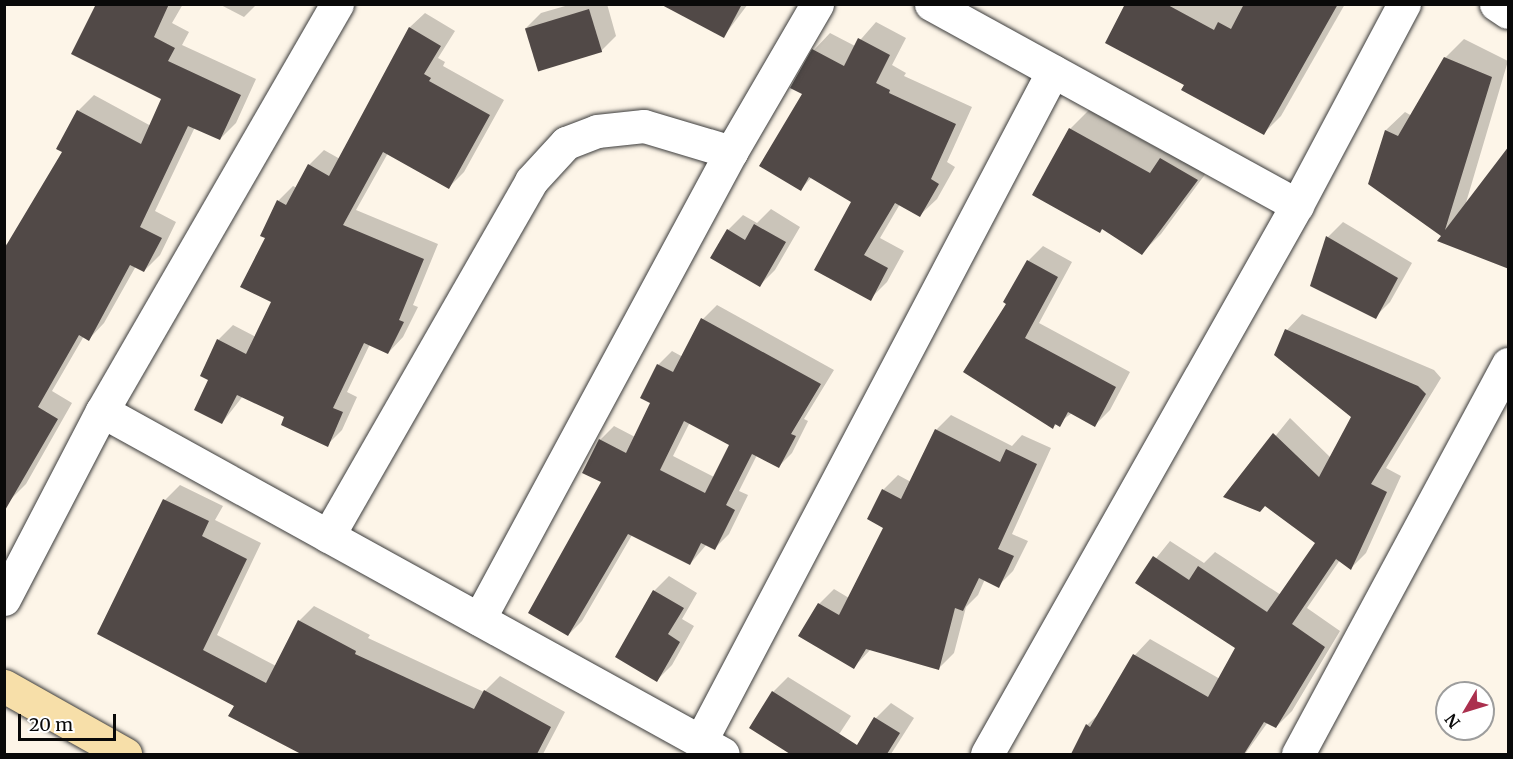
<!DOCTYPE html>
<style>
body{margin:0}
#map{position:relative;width:1513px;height:759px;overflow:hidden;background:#fdf5e8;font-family:Merriweather,serif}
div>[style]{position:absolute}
.shadow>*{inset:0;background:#0003}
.building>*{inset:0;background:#514947;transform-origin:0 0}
.roads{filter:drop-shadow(0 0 2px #3c3c3c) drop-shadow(0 0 2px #3c3c3c)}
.street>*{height:33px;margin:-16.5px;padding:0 16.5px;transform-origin:16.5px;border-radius:16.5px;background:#fff}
.secondary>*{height:33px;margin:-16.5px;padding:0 16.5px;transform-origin:16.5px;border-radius:16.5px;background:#f7dfa9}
span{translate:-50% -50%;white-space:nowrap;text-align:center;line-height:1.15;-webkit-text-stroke:6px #fff;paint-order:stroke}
.frame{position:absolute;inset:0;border:6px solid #090909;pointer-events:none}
.north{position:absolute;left:1435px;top:681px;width:60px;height:60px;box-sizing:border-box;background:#fff;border:2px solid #9d9d9d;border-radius:50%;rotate:232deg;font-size:16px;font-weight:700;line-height:24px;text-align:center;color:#090909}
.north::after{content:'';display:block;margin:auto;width:21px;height:27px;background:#ab304e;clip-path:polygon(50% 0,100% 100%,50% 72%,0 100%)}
.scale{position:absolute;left:18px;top:714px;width:98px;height:27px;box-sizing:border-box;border:3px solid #090909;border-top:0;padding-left:8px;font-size:18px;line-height:21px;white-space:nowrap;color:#090909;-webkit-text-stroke:4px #fff;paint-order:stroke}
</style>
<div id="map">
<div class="shadow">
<div style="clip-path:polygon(97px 4px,183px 4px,172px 23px,189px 32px,182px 45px,256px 79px,236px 123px,220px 139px,195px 127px,155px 211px,176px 222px,160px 255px,144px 271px,136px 266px,104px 323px,89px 339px,84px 336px,52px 391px,72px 403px,26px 484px,10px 500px,4px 496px,4px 243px,8px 245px,64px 152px,78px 111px,94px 95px,151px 126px,163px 98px)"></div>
<div style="clip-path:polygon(219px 4px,257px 4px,244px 17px)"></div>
<div style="clip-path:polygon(572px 4px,607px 4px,616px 36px,601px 51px,526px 28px,541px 13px)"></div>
<div style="clip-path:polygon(674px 4px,748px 4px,724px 36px)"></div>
<div style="clip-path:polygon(1129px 4px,1345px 4px,1281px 116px,1264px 133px,1186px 84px)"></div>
<div style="clip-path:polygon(425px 13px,455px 31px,438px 58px,445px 62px,443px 66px,504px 100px,464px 172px,449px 187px,388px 153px,356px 210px,438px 244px,413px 305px,418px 307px,403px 337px,388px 353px,370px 344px,347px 392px,357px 397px,342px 430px,327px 445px,286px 417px,243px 396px,222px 423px,210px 379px,218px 340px,233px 325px,256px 337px,273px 302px,267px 237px,278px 201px,293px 186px,297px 188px,309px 165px,324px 150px,340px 159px,410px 27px)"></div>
<div style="clip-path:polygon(876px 22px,906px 38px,892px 65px,906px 73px,904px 76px,972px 107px,947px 162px,955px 167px,937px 199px,920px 215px,900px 204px,880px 238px,904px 251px,887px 282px,870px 299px,853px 201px,812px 177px,801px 189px,804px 93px,814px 50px,830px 33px,855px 46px)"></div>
<div style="clip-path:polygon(1464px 39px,1508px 61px,1465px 206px,1443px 236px,1370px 184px,1386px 130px,1405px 112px,1412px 116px,1445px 58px)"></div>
<div style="clip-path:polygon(1089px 110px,1166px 153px,1180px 140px,1215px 161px,1161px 234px,1142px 253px,1070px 129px)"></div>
<div style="clip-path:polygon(771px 209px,800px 227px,775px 270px,760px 285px,728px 230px,743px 215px,757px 223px)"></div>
<div style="clip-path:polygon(1343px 222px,1412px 263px,1390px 302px,1375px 317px,1312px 285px,1328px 237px)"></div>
<div style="clip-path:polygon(1043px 246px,1072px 262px,1039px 323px,1130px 372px,1110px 410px,1095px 425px,1072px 413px,1053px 427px,1005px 302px,1028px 261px)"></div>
<div style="clip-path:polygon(evenodd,717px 305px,834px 370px,804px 419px,808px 421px,792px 453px,778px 467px,757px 455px,739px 491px,748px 495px,729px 534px,715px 548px,707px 544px,690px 564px,632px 535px,582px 621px,568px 635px,603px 482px,600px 440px,614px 426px,635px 437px,652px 402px,658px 365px,672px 351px,683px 357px,703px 319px,717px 305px,690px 422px,731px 444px,714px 477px,673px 456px,690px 422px)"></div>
<div style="clip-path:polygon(1302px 314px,1434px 370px,1441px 378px,1386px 468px,1401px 476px,1366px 553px,1351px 568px,1340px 560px,1307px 608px,1340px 631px,1292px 711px,1276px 727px,1268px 722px,1245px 754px,1073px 754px,1087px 725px,1102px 711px,1135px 655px,1150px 639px,1220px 679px,1237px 647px,1137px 582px,1170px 541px,1204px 563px,1215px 552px,1281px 595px,1317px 543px,1266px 504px,1226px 497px,1290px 418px,1331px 458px,1353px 417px,1287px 330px)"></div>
<div style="clip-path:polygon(951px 415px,1012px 446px,1022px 435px,1051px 448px,1012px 534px,1028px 541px,1013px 571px,998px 586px,985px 579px,978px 595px,966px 607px,954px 653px,939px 668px,871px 649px,854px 667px,819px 604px,834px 589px,849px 598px,885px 527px,883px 490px,898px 475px,911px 482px,936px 430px)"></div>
<div style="clip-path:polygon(180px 485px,223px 506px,215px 520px,261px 543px,217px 635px,276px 666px,299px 621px,314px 606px,370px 635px,368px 638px,484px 692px,500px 676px,565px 712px,543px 754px,479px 754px,422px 724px,406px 754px,324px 754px,318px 751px,304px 754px,230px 716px,236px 705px,99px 633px,165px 500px)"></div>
<div style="clip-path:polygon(669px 576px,697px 593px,682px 619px,694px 626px,672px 665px,657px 680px,654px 591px)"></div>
<div style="clip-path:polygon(788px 677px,851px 716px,826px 754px,793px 754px,751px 728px,773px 692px)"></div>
<div style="clip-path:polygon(891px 703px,914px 718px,891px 754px,853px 754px,876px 718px)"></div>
</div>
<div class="building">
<div style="clip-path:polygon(96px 4px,169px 4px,154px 37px,175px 48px,168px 61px,241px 95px,220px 140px,188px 126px,140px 227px,162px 238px,144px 272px,130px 265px,89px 341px,79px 335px,38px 407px,58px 419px,4px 512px,4px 249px,62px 152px,56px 149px,77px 110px,141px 144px,161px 99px,71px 54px)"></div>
<div style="clip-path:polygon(660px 4px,742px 4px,724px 38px)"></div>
<div style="clip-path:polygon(1125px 4px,1166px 4px,1214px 30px,1218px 22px,1231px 29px,1244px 4px,1338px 4px,1264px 135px,1181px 90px,1184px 85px,1105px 43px)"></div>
<div style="left:589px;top:9px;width:45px;height:67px;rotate:73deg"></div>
<div style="clip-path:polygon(409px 27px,441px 46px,424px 74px,431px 78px,429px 81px,490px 115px,449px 189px,383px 152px,343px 225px,424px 259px,399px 320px,404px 322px,388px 354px,364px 343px,333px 408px,343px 412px,328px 447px,281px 425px,284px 417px,237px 395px,222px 424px,194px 410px,208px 380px,200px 376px,217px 339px,246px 354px,271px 302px,240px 287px,265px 238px,260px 236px,277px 200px,286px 205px,308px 164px,329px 176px)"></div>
<div style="clip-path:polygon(858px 38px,890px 55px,876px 83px,890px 90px,889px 93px,956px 124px,931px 179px,939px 184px,920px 217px,895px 203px,864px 255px,888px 268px,871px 301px,814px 270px,851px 202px,809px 177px,801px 191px,759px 166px,802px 94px,790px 88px,812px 49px,844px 66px)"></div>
<div style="clip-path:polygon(1444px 57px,1492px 77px,1445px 230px,1509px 146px,1509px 269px,1437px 241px,1441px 236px,1368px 184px,1385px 130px,1398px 136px)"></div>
<div style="clip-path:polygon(1069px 128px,1150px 173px,1160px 158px,1198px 180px,1142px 255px,1102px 229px,1100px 233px,1032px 195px)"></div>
<div style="clip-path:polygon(754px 224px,786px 242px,760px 287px,710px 258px,727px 229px,745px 240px)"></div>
<div style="clip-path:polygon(1326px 236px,1398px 278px,1376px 319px,1310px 286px)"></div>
<div style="clip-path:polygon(1027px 260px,1058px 277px,1025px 338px,1116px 387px,1095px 427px,1068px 412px,1060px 427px,1055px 424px,1053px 429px,963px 372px,1006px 304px,1003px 302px)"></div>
<div style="clip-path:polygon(evenodd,701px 318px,821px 384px,791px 434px,796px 436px,779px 468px,752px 454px,726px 505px,735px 510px,715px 550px,701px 543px,690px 565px,628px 534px,568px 636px,528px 613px,601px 482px,582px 473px,599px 439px,626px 453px,650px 403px,640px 398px,657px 364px,673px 372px,701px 318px,684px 421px,729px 445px,705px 493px,660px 470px,684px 421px)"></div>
<div style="clip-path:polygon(1285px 329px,1418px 386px,1426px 394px,1371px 484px,1387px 492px,1351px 570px,1336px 559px,1292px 624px,1325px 647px,1276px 728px,1264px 722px,1244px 754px,1071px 754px,1086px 724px,1090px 727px,1133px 654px,1208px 697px,1235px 648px,1135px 583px,1153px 556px,1189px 580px,1198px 566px,1267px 612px,1315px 543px,1265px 506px,1260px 512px,1223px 497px,1273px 433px,1319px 477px,1351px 417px,1274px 355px)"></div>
<div style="clip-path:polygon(935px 429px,1000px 462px,1006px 449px,1037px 464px,998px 549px,1014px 556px,999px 588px,979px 578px,963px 611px,955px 608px,939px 670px,866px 649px,854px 669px,798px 636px,818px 603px,839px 615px,883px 528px,867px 519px,882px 489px,901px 499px)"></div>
<div style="clip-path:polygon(163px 499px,209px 521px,202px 536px,247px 559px,203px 650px,266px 683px,298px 620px,356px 651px,355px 654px,474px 709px,484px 690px,551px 727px,537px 754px,301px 754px,228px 716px,234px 706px,97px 634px)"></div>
<div style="clip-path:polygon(653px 590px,684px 608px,668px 634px,680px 642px,657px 682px,615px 657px)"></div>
<div style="clip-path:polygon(772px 691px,857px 745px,874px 717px,900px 733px,887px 754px,790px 754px,749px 728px)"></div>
</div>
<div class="roads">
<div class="street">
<div style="left:931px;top:4px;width:418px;rotate:28.8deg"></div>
<div style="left:1496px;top:4px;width:14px;rotate:34deg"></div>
<div style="left:102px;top:411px;width:709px;rotate:28.91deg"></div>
<div style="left:328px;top:536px;width:409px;rotate:-60.2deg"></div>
<div style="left:531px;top:181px;width:52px;rotate:-47.4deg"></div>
<div style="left:566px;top:143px;width:33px;rotate:-21deg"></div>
<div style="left:597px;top:131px;width:47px;rotate:-6.1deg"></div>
<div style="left:644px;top:126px;width:91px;rotate:16.6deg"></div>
<div style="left:4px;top:599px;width:212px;rotate:-62.5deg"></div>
<div style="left:102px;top:411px;width:470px;rotate:-60deg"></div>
<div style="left:479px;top:619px;width:531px;rotate:-61.65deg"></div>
<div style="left:731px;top:152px;width:171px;rotate:-59.8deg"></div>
<div style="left:700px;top:742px;width:758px;rotate:-62.25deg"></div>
<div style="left:987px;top:754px;width:630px;rotate:-60.55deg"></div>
<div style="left:1297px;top:205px;width:228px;rotate:-62deg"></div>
<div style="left:1298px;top:754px;width:443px;rotate:-61.7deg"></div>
</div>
<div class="secondary">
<div style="left:4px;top:686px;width:139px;rotate:29.3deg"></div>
</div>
</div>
<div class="frame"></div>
<div class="north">N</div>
<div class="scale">20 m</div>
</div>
